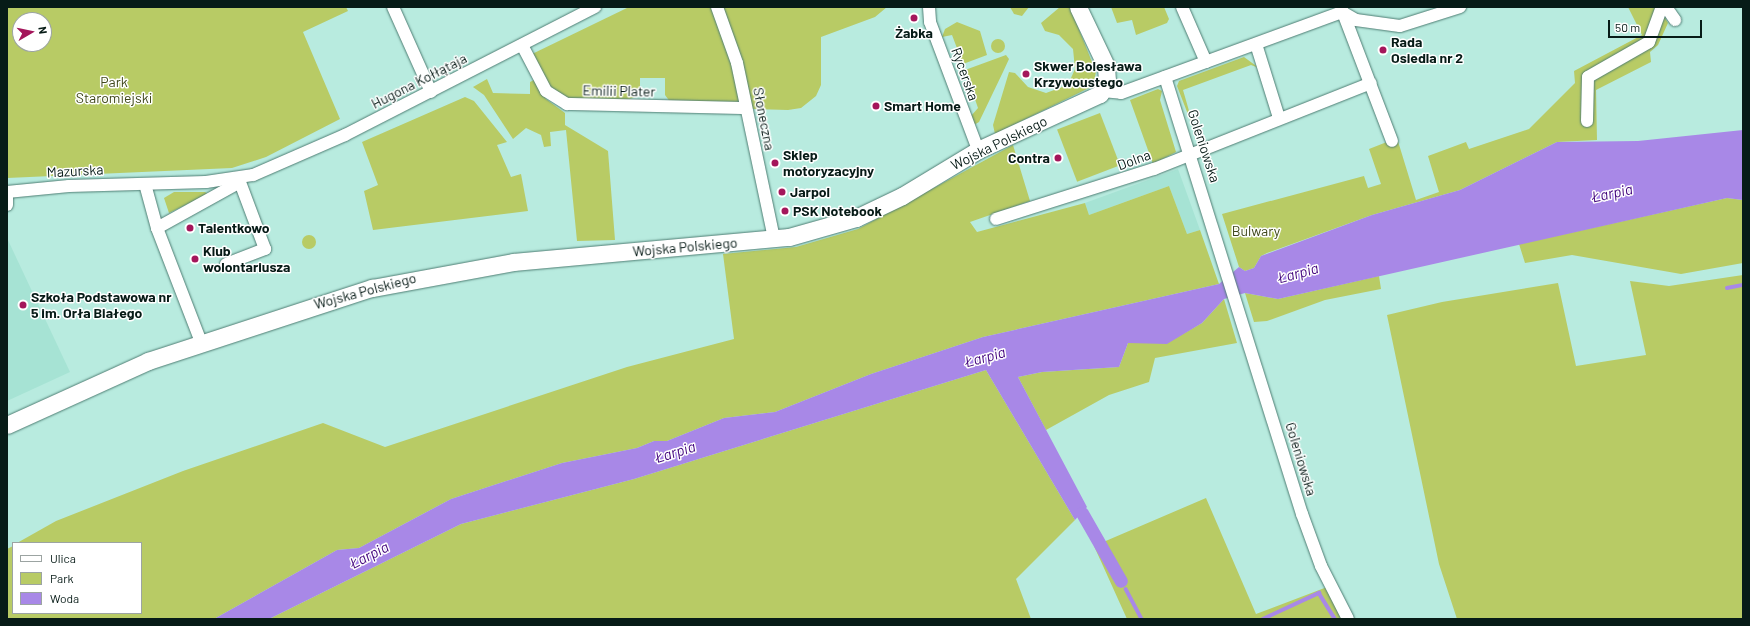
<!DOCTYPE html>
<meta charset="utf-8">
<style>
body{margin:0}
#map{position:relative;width:1750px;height:626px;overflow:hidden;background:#b8ebdf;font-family:Barlow,sans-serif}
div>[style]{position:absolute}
.built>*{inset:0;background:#a6e3d4}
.green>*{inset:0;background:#b8cb65;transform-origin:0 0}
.round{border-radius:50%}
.water>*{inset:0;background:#a888e7}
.stream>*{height:3.5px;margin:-1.75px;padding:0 1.75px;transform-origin:1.75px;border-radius:1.75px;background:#a888e7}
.canal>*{height:13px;margin:-6.5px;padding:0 6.5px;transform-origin:6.5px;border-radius:6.5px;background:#a888e7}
.roads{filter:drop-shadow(0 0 1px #4e7d73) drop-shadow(0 0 1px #4e7d73)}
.street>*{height:12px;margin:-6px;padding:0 6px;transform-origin:6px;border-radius:6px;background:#fff}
.secondary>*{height:17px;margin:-8.5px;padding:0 8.5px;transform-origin:8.5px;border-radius:8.5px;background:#fff}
.dots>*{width:11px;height:11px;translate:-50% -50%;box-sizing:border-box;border:2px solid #fff;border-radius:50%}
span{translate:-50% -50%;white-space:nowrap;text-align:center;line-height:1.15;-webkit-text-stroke:3px #fff;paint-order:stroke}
.poi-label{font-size:14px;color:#071b17;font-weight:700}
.left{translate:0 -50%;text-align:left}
.right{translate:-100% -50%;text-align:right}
.street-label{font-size:14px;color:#071b17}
.park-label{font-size:14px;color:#3f471a}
.water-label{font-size:15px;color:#43067d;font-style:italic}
.frame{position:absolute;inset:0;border:8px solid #071b17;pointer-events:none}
.legend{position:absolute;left:12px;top:542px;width:130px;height:72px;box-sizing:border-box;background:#fff;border:1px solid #9ca4a2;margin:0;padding:5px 7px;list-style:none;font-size:12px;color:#071b17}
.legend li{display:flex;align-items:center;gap:8px;height:20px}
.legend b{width:20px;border:1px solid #9ca4a2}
.north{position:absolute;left:12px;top:12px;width:40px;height:40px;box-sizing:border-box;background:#fff;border:1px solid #9ca4a2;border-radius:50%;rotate:81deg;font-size:11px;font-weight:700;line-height:16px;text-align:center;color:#071b17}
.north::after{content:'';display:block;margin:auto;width:14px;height:18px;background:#a4165b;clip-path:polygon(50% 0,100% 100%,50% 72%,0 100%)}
.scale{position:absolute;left:1608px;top:20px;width:94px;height:18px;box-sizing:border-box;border:2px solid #071b17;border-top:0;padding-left:5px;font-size:12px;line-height:14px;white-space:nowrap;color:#071b17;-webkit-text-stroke:3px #fff;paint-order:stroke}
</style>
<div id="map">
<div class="built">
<div style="clip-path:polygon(1178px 169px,1200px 230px,1187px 234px,1169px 186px,1089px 215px,1085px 203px)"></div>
<div style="clip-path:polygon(7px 238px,70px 372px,7px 401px)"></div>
</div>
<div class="green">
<div style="clip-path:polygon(evenodd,7px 7px,346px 7px,348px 11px,303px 32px,340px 119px,266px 157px,232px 168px,7px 178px,7px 7px,20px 20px,44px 20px,44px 44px,20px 44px,20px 20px)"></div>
<div style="clip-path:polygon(629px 7px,887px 7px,875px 17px,821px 37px,821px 85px,816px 96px,801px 108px,788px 110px,674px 107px,665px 95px,665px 78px,640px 78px,640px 95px,627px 100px,572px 102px,551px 90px,530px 55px)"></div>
<div style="clip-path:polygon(1010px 7px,1029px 7px,1022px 16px,1014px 14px)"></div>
<div style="clip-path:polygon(1060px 7px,1070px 7px,1096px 72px,1093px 86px,995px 134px,993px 125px,1009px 72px,1015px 73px,1028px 87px,1046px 93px,1065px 86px,1071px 78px,1075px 69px,1073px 49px,1059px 35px,1045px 31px,1041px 23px)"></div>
<div style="clip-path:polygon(1111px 7px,1164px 7px,1169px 19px,1167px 23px,1136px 35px,1132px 20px,1117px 23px)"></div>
<div style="clip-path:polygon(1628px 7px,1659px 7px,1668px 23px,1658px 45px,1650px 52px,1651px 62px,1596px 90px,1597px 140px,1557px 142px,1460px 190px,1372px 215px,1267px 253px,1261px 256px,1254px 268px,1245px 271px,1239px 267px,1222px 214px,1364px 176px,1368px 188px,1381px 184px,1369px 149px,1397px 138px,1416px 200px,1439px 192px,1428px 156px,1466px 142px,1469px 149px,1529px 129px,1575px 83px,1574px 71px,1642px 35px)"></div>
<div style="clip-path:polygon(957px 22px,980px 31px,987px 55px,963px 64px,952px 35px,942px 37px,945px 29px)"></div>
<div class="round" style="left:991px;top:39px;width:14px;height:14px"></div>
<div style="clip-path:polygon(1006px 55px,1009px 59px,1003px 72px,979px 122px,974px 125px,971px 116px,978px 108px,965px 70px)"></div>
<div style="clip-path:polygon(1244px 57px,1259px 68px,1251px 65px,1183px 90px,1196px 135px,1177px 86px,1179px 81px)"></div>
<div style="clip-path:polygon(487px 79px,493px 93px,530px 94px,530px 82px,534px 80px,546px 99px,565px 113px,565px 125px,608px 151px,615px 240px,577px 241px,566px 130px,550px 132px,551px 146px,544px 147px,541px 135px,526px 128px,513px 139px,484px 95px,473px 87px)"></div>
<div style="clip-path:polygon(1158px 89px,1162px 91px,1160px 100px,1176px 152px,1153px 164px,1130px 100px)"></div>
<div style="clip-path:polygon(465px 97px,474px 101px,507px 142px,497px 145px,511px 177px,521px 174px,528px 211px,373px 230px,364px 191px,378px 185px,362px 142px)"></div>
<div style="left:1100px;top:113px;width:56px;height:46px;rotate:69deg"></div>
<div style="clip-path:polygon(1013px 145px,1030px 201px,970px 222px,977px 232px,1085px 203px,1089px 215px,1169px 186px,1187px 234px,1200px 230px,1219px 284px,983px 337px,871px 374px,775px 412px,724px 418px,667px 441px,654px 441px,637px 448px,562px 463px,451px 499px,359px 548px,337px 550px,214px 619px,7px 619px,7px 549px,13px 546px,13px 613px,141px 613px,141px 543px,17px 543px,56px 521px,183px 471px,323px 423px,385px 447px,627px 367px,734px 339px,723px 254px,796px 247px,858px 229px)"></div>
<div style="clip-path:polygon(174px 192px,205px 192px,208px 194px,169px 213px,164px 198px)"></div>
<div style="clip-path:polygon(1727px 198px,1743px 200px,1743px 263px,1681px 274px,1572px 255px,1525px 263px,1519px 244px)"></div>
<div class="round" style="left:302px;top:235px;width:14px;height:14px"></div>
<div style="clip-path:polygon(1743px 275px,1743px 619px,1457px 619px,1439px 564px,1387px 315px,1442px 302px,1558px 283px,1576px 366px,1646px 355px,1630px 281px,1669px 286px)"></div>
<div style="clip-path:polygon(1379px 276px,1381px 289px,1325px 300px,1267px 321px,1254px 322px,1245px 293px,1278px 299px)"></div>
<div style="clip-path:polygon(1224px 299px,1237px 343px,1155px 358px,1149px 382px,1109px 395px,1046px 430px,1018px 377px,1042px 372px,1119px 367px,1128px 343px,1167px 343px,1202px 323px)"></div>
<div style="clip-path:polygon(986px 370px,1075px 520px,1016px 579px,1031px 619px,269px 619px,461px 524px,634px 479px)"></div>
<div style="clip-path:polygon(1206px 498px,1256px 614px,1335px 584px,1353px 619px,1127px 619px,1094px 546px)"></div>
</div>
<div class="water">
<div style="clip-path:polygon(1743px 130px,1743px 200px,1727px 198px,1278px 299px,1245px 293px,1224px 299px,1202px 323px,1167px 344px,1128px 343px,1119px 367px,1042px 372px,1018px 377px,1087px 507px,1075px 520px,986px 370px,634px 479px,461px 524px,269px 619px,214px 619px,337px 550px,359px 548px,451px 499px,562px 463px,637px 448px,654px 441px,667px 441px,724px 418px,775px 412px,871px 374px,983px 337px,1219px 284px,1239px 267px,1245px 271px,1254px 268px,1261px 256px,1372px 215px,1460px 190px,1557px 142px,1638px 141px)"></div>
</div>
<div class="stream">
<div style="left:1727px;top:288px;width:16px;rotate:-11deg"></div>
<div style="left:1126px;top:589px;width:34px;rotate:62deg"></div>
<div style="left:1263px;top:619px;width:62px;rotate:-24.9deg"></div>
<div style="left:1319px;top:593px;width:31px;rotate:58deg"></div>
</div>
<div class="canal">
<div style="left:1082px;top:513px;width:78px;rotate:60.2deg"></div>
</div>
<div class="roads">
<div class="street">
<div style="left:393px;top:7px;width:93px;rotate:65.9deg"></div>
<div style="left:717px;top:7px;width:59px;rotate:70.3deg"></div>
<div style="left:737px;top:63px;width:180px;rotate:78.1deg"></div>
<div style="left:929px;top:7px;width:15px;rotate:86deg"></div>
<div style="left:930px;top:22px;width:137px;rotate:69.4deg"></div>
<div style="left:1182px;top:7px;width:60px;rotate:66.4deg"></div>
<div style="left:1666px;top:7px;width:16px;rotate:55deg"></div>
<div style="left:1342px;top:10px;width:140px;rotate:69.1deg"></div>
<div style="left:1256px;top:44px;width:77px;rotate:72.7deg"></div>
<div style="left:522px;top:45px;width:52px;rotate:62.4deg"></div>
<div style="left:546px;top:91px;width:25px;rotate:32deg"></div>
<div style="left:567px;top:104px;width:179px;rotate:1.3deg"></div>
<div style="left:1165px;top:77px;width:458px;rotate:72.6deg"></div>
<div style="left:1302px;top:514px;width:55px;rotate:69.9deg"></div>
<div style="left:1321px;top:566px;width:59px;rotate:63deg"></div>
<div style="left:1103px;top:91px;width:18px;rotate:6deg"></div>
<div style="left:1121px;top:93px;width:235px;rotate:-20.1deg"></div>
<div style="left:1342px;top:12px;width:16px;rotate:30deg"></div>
<div style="left:1356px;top:20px;width:44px;rotate:7.8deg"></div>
<div style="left:1400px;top:26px;width:63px;rotate:-17.6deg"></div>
<div style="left:1587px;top:121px;width:44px;rotate:-88.7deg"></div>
<div style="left:1588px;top:77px;width:70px;rotate:-29.8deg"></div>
<div style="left:1649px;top:42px;width:37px;rotate:-70deg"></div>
<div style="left:145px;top:184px;width:46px;rotate:74.7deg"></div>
<div style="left:157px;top:228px;width:122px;rotate:68.9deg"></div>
<div style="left:7px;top:192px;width:62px;rotate:-5.5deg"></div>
<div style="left:69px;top:186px;width:137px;rotate:-1.7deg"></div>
<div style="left:206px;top:182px;width:48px;rotate:-8.5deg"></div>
<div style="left:253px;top:175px;width:100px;rotate:-23.5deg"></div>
<div style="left:345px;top:135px;width:281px;rotate:-27.1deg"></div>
<div style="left:7px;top:205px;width:13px;rotate:-90deg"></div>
<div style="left:996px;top:219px;width:166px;rotate:-17.6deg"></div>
<div style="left:1154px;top:169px;width:233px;rotate:-21.6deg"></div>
<div style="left:157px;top:228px;width:95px;rotate:-29deg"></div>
<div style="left:226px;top:264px;width:42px;rotate:-21deg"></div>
<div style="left:265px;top:249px;width:72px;rotate:-110.5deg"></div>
</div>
<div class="secondary">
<div style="left:7px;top:425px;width:155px;rotate:-24.4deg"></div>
<div style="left:148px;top:361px;width:236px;rotate:-18.1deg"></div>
<div style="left:372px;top:288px;width:143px;rotate:-10.4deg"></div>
<div style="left:513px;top:262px;width:277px;rotate:-5.2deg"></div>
<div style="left:789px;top:237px;width:70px;rotate:-15.8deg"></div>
<div style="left:856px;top:218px;width:51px;rotate:-25.6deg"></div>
<div style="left:902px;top:196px;width:89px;rotate:-31.2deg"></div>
<div style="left:978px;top:150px;width:134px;rotate:-24.7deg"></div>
<div style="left:1100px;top:94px;width:15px;rotate:-62deg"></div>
<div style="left:1107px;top:81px;width:15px;rotate:-94deg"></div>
<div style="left:1106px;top:66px;width:65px;rotate:-115.4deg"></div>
</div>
</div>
<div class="dots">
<div style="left:914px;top:18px;background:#a4165b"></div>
<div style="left:1383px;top:50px;background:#a4165b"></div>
<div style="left:1026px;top:74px;background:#a4165b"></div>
<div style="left:876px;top:106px;background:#a4165b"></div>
<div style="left:1058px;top:158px;background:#a4165b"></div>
<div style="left:775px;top:163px;background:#a4165b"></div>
<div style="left:782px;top:192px;background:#a4165b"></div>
<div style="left:785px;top:211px;background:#a4165b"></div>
<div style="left:190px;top:228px;background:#a4165b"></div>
<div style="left:195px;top:259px;background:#a4165b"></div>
<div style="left:23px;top:305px;background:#a4165b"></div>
</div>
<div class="poi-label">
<span style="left:914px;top:33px">Żabka</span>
<span class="left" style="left:1391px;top:50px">Rada<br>Osiedla nr 2</span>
<span class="left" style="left:1034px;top:74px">Skwer Bolesława<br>Krzywoustego</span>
<span class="left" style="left:884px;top:106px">Smart Home</span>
<span class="left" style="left:783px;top:163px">Sklep<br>motoryzacyjny</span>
<span class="right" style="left:1050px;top:158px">Contra</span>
<span class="left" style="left:790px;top:192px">Jarpol</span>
<span class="left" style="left:793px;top:211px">PSK Notebook</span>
<span class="left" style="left:198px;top:228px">Talentkowo</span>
<span class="left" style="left:203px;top:259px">Klub<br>wolontariusza</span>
<span class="left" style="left:31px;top:305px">Szkoła Podstawowa nr<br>5 im. Orła Białego</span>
</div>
<div class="street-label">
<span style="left:965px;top:74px;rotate:70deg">Rycerska</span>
<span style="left:419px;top:81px;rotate:-27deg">Hugona Kołłątaja</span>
<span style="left:619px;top:91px;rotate:1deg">Emilii Plater</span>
<span style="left:764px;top:119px;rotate:79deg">Słoneczna</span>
<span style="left:999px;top:143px;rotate:-26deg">Wojska Polskiego</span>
<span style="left:1204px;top:146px;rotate:72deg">Goleniowska</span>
<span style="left:1134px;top:160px;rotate:-20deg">Dolna</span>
<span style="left:75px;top:171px;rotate:-3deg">Mazurska</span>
<span style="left:685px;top:247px;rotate:-5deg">Wojska Polskiego</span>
<span style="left:365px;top:291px;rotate:-15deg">Wojska Polskiego</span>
<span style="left:1301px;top:459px;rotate:73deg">Goleniowska</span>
</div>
<div class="park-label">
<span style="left:114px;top:90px">Park<br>Staromiejski</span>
<span style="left:1256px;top:231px">Bulwary</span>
</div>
<div class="water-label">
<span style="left:1612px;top:193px;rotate:-12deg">Łarpia</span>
<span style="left:1298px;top:273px;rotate:-15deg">Łarpia</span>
<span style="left:985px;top:357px;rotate:-15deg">Łarpia</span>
<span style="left:675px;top:452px;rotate:-17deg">Łarpia</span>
<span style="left:369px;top:555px;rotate:-27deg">Łarpia</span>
</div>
<div class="frame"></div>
<ul class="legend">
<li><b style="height:5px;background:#fff"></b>Ulica</li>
<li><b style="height:11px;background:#b8cb65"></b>Park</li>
<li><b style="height:11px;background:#a888e7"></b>Woda</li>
</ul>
<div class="north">N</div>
<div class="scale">50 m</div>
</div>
